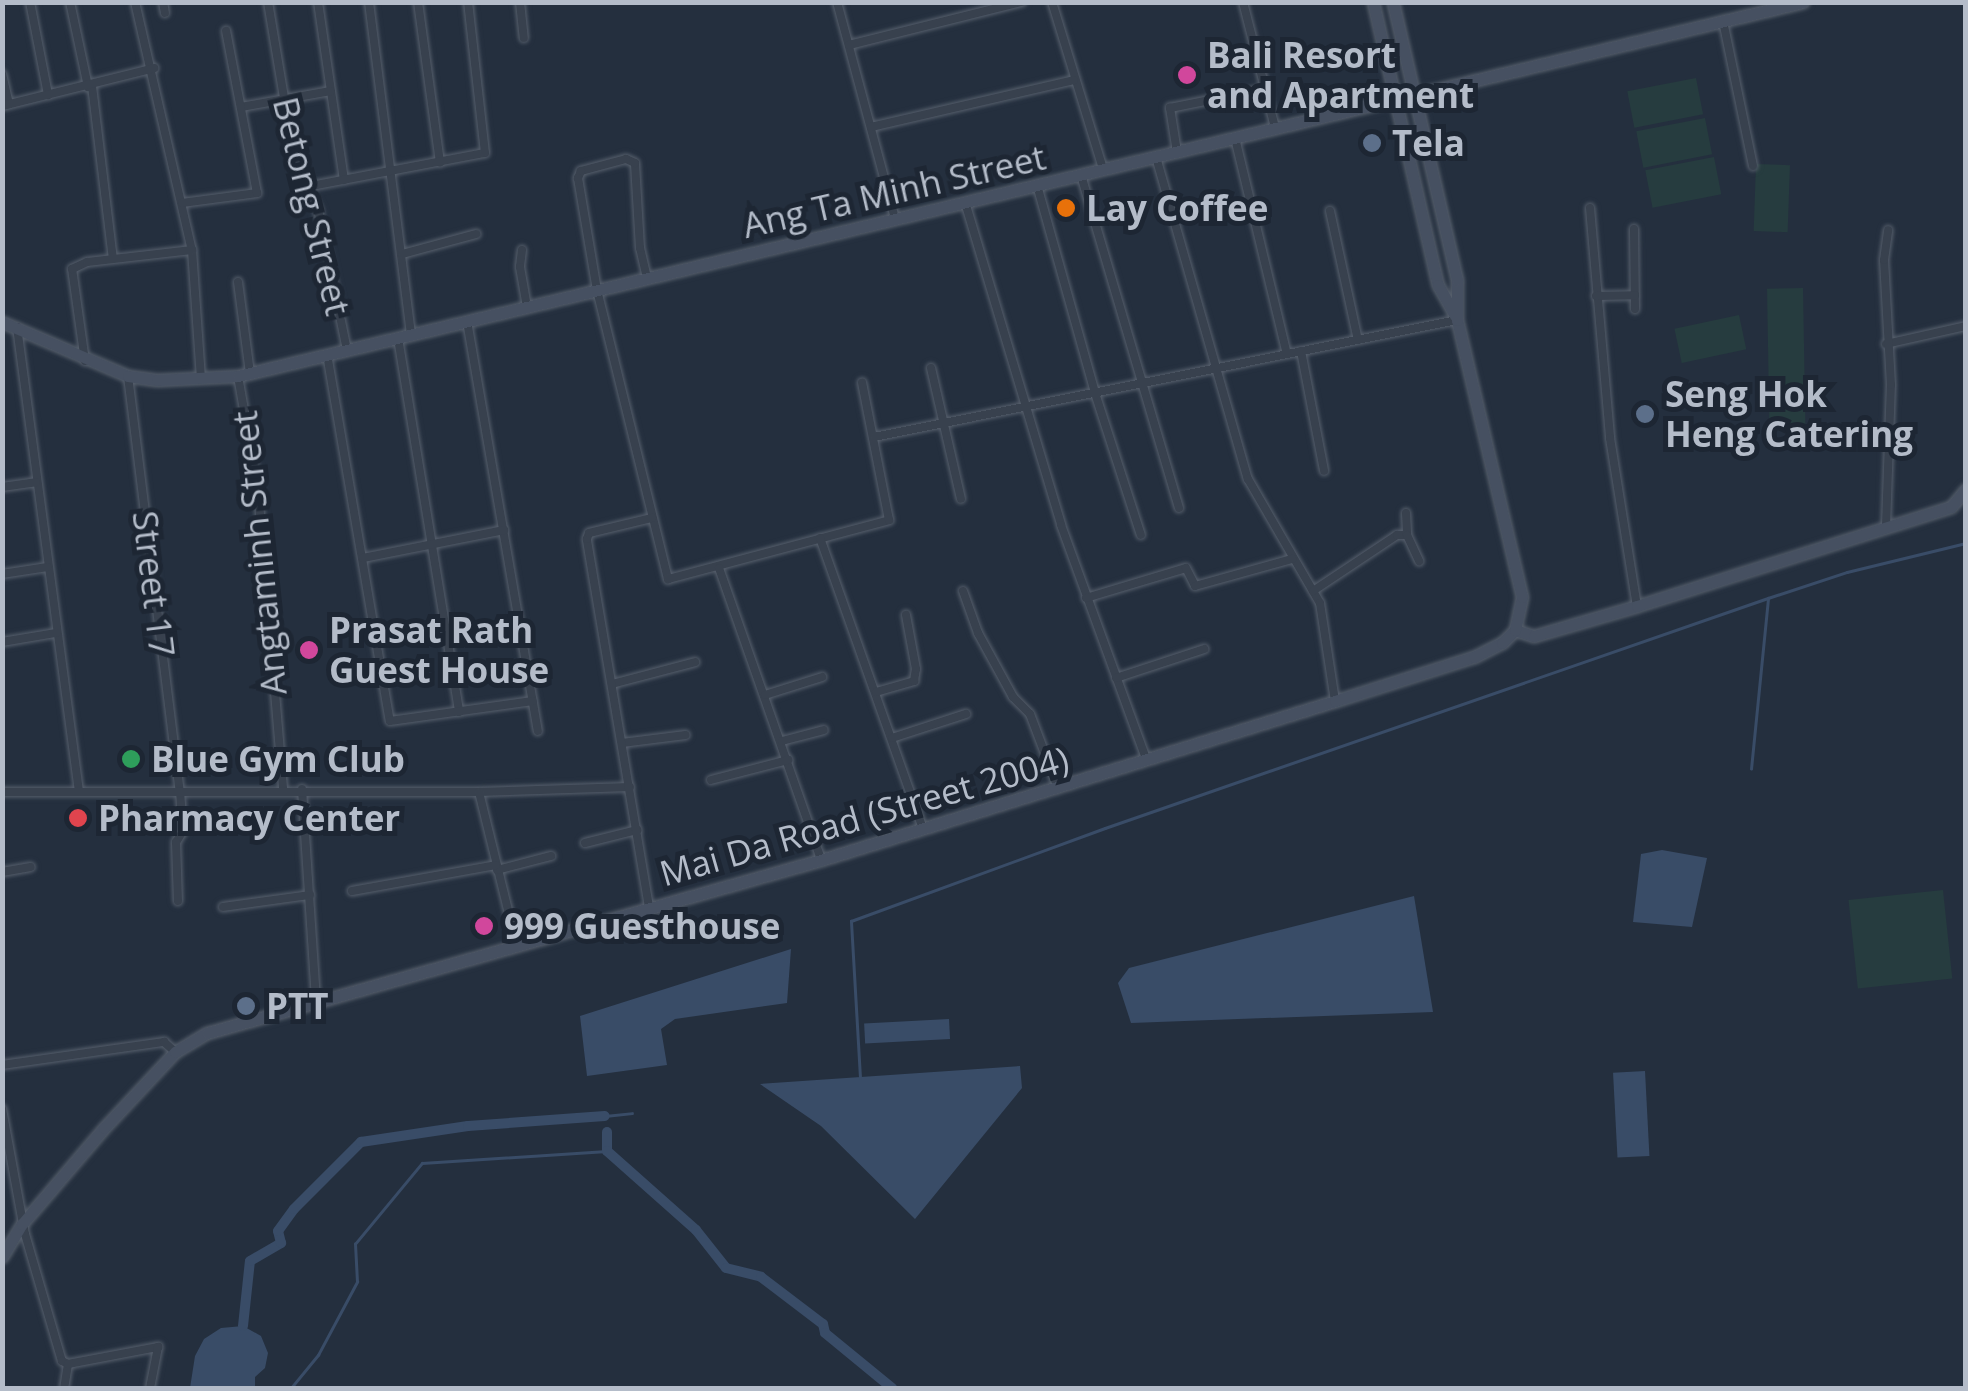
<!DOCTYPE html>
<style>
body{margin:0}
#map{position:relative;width:1968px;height:1391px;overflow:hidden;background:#242f3e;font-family:"Open Sans",sans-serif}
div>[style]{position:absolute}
.green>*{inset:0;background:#263c3f;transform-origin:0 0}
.water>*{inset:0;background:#394c67;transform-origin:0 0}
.stream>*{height:2.5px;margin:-1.25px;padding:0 1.25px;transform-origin:1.25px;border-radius:1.25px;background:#394c67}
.canal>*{height:10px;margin:-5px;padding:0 5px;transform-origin:5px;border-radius:5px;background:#394c67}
.roads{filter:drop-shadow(0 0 2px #565f6c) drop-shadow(0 0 2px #565f6c)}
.street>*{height:8px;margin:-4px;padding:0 4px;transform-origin:4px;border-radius:4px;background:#38414e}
.secondary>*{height:11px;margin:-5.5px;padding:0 5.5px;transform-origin:5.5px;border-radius:5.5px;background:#465061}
.dots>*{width:28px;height:28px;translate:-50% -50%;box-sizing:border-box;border:5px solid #1d2633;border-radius:50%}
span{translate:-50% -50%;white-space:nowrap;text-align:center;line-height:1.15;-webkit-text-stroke:10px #1d2633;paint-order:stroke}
.poi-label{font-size:35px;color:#b4bcc9;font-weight:700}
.left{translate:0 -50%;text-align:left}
.street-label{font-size:35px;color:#b4bcc9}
.frame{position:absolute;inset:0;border:5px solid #b4bcc9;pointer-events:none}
</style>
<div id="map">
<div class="green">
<div style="left:1696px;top:78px;width:37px;height:70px;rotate:79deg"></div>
<div style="left:1705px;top:118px;width:37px;height:70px;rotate:79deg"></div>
<div style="left:1714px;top:157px;width:38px;height:70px;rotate:79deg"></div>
<div style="left:1756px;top:164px;width:34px;height:67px;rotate:2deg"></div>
<div style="left:1803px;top:288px;width:142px;height:36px;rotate:89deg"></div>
<div style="left:1739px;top:315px;width:35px;height:66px;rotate:78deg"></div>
<div style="left:1943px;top:890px;width:89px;height:95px;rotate:84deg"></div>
</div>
<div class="water">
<div style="clip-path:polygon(1662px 850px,1707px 858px,1692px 927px,1633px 922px,1641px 854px)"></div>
<div style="clip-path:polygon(1414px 896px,1433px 1012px,1131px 1023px,1118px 983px,1129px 968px)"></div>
<div style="clip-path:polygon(791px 949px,787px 1003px,675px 1019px,661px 1029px,667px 1065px,587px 1076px,580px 1016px)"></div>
<div style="left:949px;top:1019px;width:20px;height:85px;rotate:87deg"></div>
<div style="clip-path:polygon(1020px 1066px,1022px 1088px,915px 1219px,821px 1126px,760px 1084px)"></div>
<div style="left:1645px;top:1071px;width:85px;height:32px;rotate:87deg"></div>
<div style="clip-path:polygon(243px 1326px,261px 1336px,268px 1353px,265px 1368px,255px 1377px,255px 1388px,190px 1388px,195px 1356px,204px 1339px,221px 1328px)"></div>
</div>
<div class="stream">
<div style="left:1751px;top:769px;width:170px;rotate:-84.3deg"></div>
<div style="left:860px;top:1078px;width:157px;rotate:-93.3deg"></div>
<div style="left:851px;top:921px;width:270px;rotate:-20.1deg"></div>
<div style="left:1105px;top:828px;width:702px;rotate:-19.13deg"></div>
<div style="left:1768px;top:598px;width:83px;rotate:-18.2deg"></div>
<div style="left:1847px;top:572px;width:122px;rotate:-13.7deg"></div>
<div style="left:605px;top:1116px;width:27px;rotate:-6deg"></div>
<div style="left:291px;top:1388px;width:43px;rotate:-50.7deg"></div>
<div style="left:318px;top:1355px;width:83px;rotate:-61.9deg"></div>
<div style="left:357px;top:1282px;width:38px;rotate:-93deg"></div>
<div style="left:355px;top:1244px;width:105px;rotate:-50.4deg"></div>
<div style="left:422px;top:1163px;width:185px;rotate:-3.7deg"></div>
</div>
<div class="canal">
<div style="left:607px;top:1132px;width:19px;rotate:90deg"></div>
<div style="left:607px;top:1151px;width:119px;rotate:41.6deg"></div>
<div style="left:696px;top:1230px;width:48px;rotate:51.7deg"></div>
<div style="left:726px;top:1268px;width:36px;rotate:14deg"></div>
<div style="left:761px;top:1277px;width:78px;rotate:37.2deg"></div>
<div style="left:823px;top:1324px;width:9px;rotate:77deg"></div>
<div style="left:825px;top:1333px;width:87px;rotate:39.4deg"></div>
<div style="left:243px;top:1326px;width:65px;rotate:-83.9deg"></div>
<div style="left:250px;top:1261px;width:36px;rotate:-30deg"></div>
<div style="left:281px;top:1243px;width:12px;rotate:-104deg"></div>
<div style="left:278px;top:1231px;width:27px;rotate:-54deg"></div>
<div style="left:294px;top:1209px;width:95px;rotate:-45deg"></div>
<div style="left:361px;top:1142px;width:108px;rotate:-8.5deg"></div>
<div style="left:468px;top:1126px;width:137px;rotate:-4.2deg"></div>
</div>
<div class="roads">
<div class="street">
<div style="left:30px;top:2px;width:95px;rotate:79deg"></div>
<div style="left:70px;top:2px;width:87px;rotate:78deg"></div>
<div style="left:135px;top:2px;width:254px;rotate:77.1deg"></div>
<div style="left:192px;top:250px;width:129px;rotate:86deg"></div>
<div style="left:163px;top:2px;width:11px;rotate:80deg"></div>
<div style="left:268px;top:2px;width:169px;rotate:80.5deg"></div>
<div style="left:296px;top:169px;width:46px;rotate:61.2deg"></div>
<div style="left:318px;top:209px;width:144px;rotate:78.4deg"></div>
<div style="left:318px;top:2px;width:180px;rotate:81.7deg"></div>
<div style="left:369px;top:2px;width:335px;rotate:82.8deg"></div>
<div style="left:418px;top:2px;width:162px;rotate:82.2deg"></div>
<div style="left:520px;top:2px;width:36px;rotate:84deg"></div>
<div style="left:837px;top:2px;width:225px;rotate:75deg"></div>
<div style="left:1052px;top:2px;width:175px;rotate:73deg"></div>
<div style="left:1243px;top:2px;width:130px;rotate:75.7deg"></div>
<div style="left:1723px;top:21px;width:148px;rotate:78.3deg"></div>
<div style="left:849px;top:45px;width:178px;rotate:-14deg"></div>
<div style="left:2px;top:74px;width:31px;rotate:77deg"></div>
<div style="left:92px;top:86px;width:174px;rotate:83.1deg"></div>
<div style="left:2px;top:106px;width:157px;rotate:-14deg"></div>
<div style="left:241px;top:107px;width:91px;rotate:-10.1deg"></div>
<div style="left:871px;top:127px;width:208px;rotate:-13deg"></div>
<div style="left:1235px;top:138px;width:222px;rotate:76.5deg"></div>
<div style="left:1177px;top:152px;width:45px;rotate:-99deg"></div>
<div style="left:1170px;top:108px;width:97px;rotate:-11.3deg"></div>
<div style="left:1156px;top:157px;width:335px;rotate:74.1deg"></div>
<div style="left:1248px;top:479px;width:143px;rotate:59.9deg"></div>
<div style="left:1320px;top:603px;width:99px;rotate:81.3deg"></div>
<div style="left:1081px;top:175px;width:347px;rotate:73.6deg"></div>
<div style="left:1037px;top:185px;width:216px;rotate:74.4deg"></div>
<div style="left:1095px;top:393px;width:149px;rotate:72.1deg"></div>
<div style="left:306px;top:187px;width:182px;rotate:-10.8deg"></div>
<div style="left:485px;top:153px;width:152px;rotate:-96.4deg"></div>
<div style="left:965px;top:202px;width:337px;rotate:73.4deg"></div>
<div style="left:1061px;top:525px;width:251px;rotate:70deg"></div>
<div style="left:182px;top:203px;width:76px;rotate:-7.6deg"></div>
<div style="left:257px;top:193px;width:165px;rotate:-100.8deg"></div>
<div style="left:1590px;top:208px;width:231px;rotate:85deg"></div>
<div style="left:1610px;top:438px;width:170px;rotate:80.9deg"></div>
<div style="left:1330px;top:211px;width:132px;rotate:77.8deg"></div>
<div style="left:1634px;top:229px;width:80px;rotate:89.3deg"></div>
<div style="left:522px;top:250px;width:17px;rotate:97deg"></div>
<div style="left:520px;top:267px;width:41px;rotate:80.1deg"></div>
<div style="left:402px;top:254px;width:77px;rotate:-15.1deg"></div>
<div style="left:647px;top:278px;width:31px;rotate:-103deg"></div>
<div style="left:640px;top:248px;width:85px;rotate:-93.4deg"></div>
<div style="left:635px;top:163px;width:10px;rotate:-156deg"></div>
<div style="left:626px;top:159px;width:47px;rotate:165.1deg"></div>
<div style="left:581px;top:171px;width:8px;rotate:113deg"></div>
<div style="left:578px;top:178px;width:114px;rotate:80.4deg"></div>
<div style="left:597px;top:290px;width:298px;rotate:76.2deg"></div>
<div style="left:668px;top:579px;width:229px;rotate:-14.9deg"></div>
<div style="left:889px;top:520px;width:140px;rotate:-101.1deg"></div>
<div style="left:238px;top:282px;width:92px;rotate:82.5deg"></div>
<div style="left:1596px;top:296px;width:39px;rotate:-1deg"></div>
<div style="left:467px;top:321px;width:416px;rotate:80.2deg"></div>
<div style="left:17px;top:327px;width:468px;rotate:82.4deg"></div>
<div style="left:398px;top:338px;width:379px;rotate:80.7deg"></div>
<div style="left:1886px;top:344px;width:82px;rotate:-12.7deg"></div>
<div style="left:1301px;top:351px;width:122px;rotate:79.1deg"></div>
<div style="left:327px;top:354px;width:372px;rotate:80.3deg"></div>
<div style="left:390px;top:721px;width:144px;rotate:-8deg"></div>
<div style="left:85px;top:361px;width:93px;rotate:-98deg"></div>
<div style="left:72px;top:269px;width:17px;rotate:-25deg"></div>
<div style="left:87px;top:262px;width:106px;rotate:-6.5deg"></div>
<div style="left:931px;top:368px;width:134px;rotate:77.1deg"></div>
<div style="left:128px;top:376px;width:418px;rotate:82.9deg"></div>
<div style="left:180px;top:791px;width:40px;rotate:85.7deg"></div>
<div style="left:183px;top:831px;width:13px;rotate:122deg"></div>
<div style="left:176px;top:842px;width:59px;rotate:88.1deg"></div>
<div style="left:238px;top:376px;width:116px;rotate:80deg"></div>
<div style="left:258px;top:490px;width:300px;rotate:85.2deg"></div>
<div style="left:874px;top:437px;width:595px;rotate:-11.35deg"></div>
<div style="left:2px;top:487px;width:34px;rotate:-8deg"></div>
<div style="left:1406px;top:513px;width:22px;rotate:87deg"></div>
<div style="left:1886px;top:526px;width:141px;rotate:-88deg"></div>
<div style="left:1891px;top:385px;width:125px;rotate:-93.2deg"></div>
<div style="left:1884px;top:260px;width:30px;rotate:-82deg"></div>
<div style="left:820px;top:538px;width:309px;rotate:70.5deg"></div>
<div style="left:363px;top:558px;width:144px;rotate:-11.2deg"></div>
<div style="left:719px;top:568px;width:309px;rotate:70.7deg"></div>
<div style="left:2px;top:574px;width:46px;rotate:-8.8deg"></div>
<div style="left:963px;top:591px;width:45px;rotate:70.3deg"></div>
<div style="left:978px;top:633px;width:73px;rotate:61.3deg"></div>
<div style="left:1013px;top:697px;width:24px;rotate:45deg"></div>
<div style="left:1030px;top:714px;width:79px;rotate:69.3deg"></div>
<div style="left:1313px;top:591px;width:101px;rotate:-33.7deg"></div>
<div style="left:1397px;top:535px;width:10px"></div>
<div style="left:1407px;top:535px;width:29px;rotate:65deg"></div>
<div style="left:1086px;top:598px;width:104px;rotate:-16.7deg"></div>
<div style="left:1186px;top:568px;width:20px;rotate:63deg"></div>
<div style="left:1195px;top:586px;width:101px;rotate:-15.6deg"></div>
<div style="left:2px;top:642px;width:55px;rotate:-9.5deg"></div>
<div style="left:1116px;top:678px;width:93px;rotate:-18.2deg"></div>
<div style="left:612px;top:684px;width:86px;rotate:-14.8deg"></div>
<div style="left:876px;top:692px;width:40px;rotate:-16deg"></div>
<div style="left:914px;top:681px;width:12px;rotate:-81deg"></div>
<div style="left:916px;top:669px;width:55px;rotate:-100.5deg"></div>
<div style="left:765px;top:695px;width:60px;rotate:-17.5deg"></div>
<div style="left:892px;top:738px;width:78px;rotate:-18deg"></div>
<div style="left:782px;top:741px;width:43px;rotate:-14.7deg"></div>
<div style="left:622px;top:743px;width:64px;rotate:-7.1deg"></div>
<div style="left:711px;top:780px;width:80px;rotate:-14.6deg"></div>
<div style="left:302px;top:789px;width:212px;rotate:86.2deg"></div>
<div style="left:2px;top:792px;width:477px"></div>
<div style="left:479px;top:792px;width:151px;rotate:-1.9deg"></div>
<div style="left:479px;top:792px;width:155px;rotate:76.2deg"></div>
<div style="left:585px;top:843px;width:54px;rotate:-14deg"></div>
<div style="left:497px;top:870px;width:56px;rotate:-14.5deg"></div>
<div style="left:2px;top:872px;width:29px;rotate:-10deg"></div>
<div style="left:352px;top:891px;width:146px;rotate:-10.2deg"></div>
<div style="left:223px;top:907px;width:88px;rotate:-7.9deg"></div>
<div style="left:649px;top:907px;width:373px;rotate:-99.6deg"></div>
<div style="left:587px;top:539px;width:6px;rotate:-72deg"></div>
<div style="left:589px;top:533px;width:65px;rotate:-13.4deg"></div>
<div style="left:2px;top:1065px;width:164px;rotate:-8.1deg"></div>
<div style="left:164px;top:1042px;width:15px;rotate:42deg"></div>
<div style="left:2px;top:1109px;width:127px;rotate:79.6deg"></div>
<div style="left:25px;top:1234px;width:132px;rotate:73.8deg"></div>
<div style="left:62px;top:1361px;width:7px;rotate:27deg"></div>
<div style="left:68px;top:1364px;width:24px;rotate:99deg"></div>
<div style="left:68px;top:1364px;width:92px;rotate:-10.7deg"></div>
<div style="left:158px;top:1347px;width:42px;rotate:101deg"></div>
</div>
<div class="secondary">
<div style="left:1373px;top:2px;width:290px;rotate:77.1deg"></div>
<div style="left:1438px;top:285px;width:35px;rotate:61deg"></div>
<div style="left:2px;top:322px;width:137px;rotate:23.2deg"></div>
<div style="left:128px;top:376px;width:29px;rotate:8deg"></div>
<div style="left:157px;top:380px;width:81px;rotate:-2.8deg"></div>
<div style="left:238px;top:376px;width:1609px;rotate:-13.44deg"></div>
<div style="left:1515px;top:630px;width:20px;rotate:18deg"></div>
<div style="left:1534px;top:636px;width:107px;rotate:-16.2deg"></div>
<div style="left:1637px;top:606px;width:329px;rotate:-17.5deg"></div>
<div style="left:1951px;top:507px;width:23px;rotate:-50deg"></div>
<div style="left:2px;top:1257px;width:39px;rotate:-59deg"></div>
<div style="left:22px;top:1224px;width:126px;rotate:-49.5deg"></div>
<div style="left:104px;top:1128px;width:104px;rotate:-46.9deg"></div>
<div style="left:175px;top:1052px;width:37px;rotate:-31deg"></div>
<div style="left:207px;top:1033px;width:638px;rotate:-15.74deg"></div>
<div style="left:821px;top:860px;width:538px;rotate:-17.19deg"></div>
<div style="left:1335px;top:701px;width:146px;rotate:-17.6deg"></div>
<div style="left:1474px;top:657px;width:31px;rotate:-27deg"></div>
<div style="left:1502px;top:643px;width:18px;rotate:-45deg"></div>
<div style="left:1515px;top:630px;width:34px;rotate:-78deg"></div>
<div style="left:1522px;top:597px;width:285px;rotate:-103.2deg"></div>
<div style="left:1457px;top:320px;width:40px;rotate:-90deg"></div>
<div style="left:1457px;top:280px;width:285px;rotate:-103deg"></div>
</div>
</div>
<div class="dots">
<div style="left:1187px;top:75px;background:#d1479c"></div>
<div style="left:1372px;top:143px;background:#5c6f8a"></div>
<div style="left:1066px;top:208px;background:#e8710a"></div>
<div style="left:1645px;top:414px;background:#5c6f8a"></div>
<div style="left:309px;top:650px;background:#d1479c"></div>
<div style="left:131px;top:759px;background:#2e9e5b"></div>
<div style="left:78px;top:818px;background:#e0444e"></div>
<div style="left:484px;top:926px;background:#d1479c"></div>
<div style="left:246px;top:1006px;background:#5c6f8a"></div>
</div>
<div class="poi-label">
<span class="left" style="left:1207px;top:75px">Bali Resort<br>and Apartment</span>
<span class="left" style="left:1392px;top:143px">Tela</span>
<span class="left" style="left:1086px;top:208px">Lay Coffee</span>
<span class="left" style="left:1665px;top:414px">Seng Hok<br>Heng Catering</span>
<span class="left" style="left:329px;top:650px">Prasat Rath<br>Guest House</span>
<span class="left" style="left:151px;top:759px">Blue Gym Club</span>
<span class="left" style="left:98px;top:818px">Pharmacy Center</span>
<span class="left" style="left:504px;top:926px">999 Guesthouse</span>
<span class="left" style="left:266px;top:1006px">PTT</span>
</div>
<div class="street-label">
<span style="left:894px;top:191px;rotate:-13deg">Ang Ta Minh Street</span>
<span style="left:312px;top:206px;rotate:76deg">Betong Street</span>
<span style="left:259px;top:553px;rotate:-96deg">Angtaminh Street</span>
<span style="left:154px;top:584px;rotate:83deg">Street 17</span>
<span style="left:864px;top:816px;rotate:-16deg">Mai Da Road (Street 2004)</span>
</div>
<div class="frame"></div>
</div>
